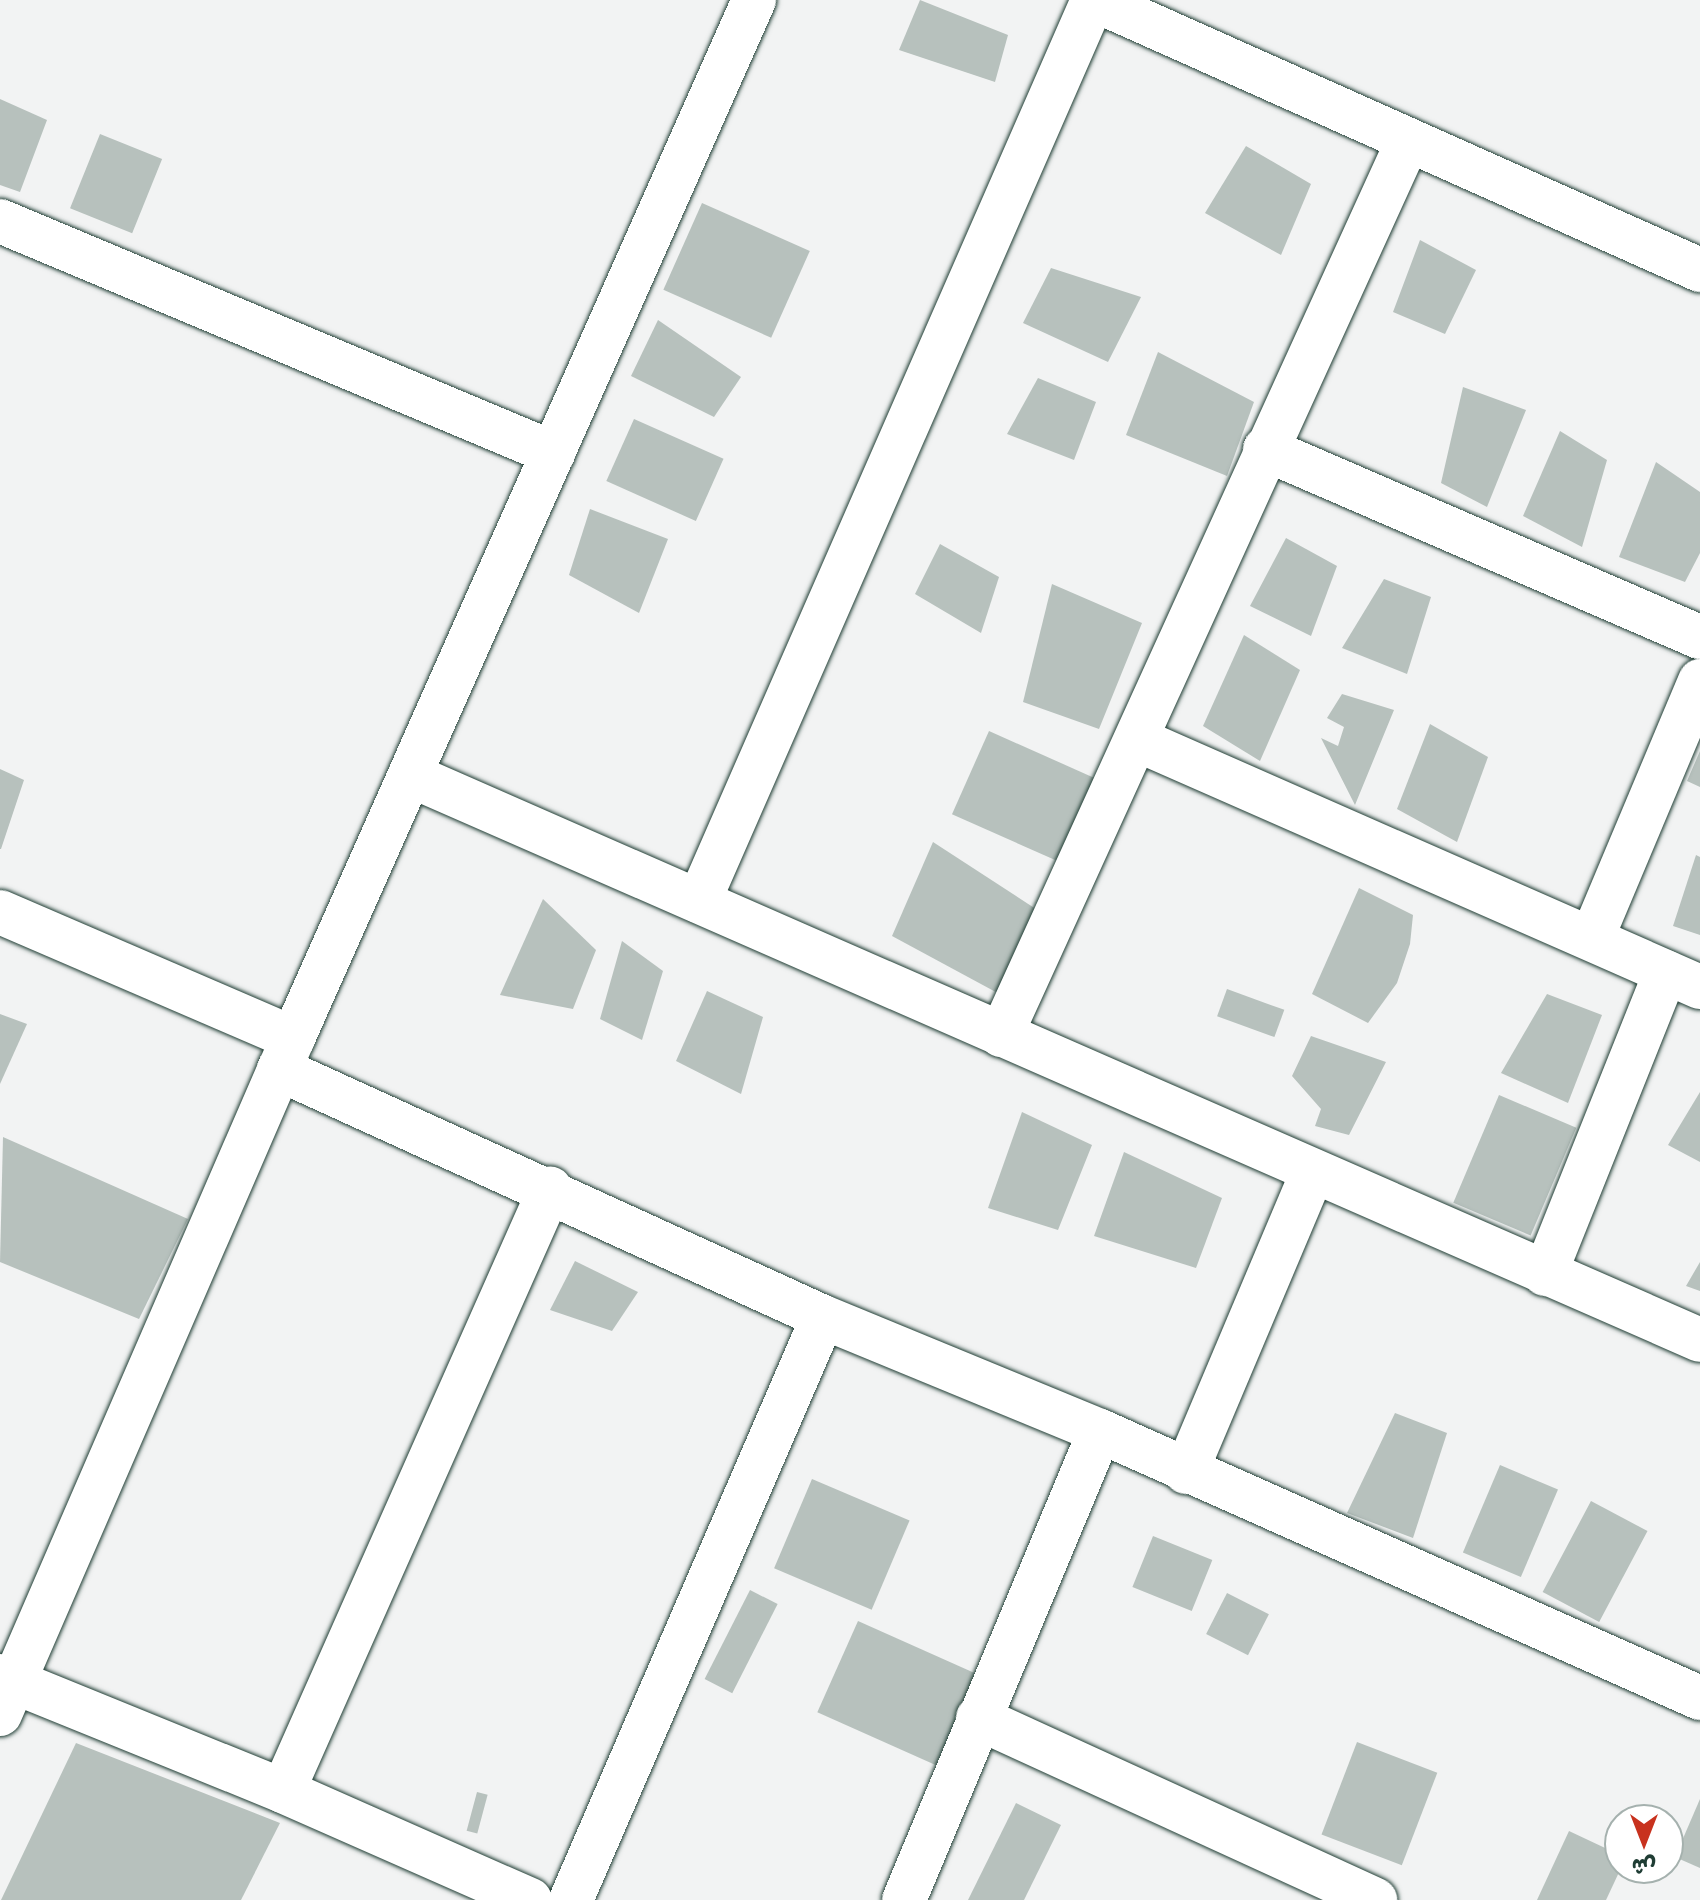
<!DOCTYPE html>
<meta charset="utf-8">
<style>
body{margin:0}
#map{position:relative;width:1700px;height:1900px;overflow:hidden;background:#f2f3f3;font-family:"Shantell Sans","Playpen Sans Arabic",sans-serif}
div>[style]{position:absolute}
.building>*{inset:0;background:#b7c1bd;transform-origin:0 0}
.roads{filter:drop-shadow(0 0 2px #1f3d34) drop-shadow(0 0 2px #1f3d34)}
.minor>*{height:44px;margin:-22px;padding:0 22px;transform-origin:22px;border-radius:22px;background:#fff}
span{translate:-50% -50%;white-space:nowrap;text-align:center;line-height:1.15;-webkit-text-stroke:8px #fff;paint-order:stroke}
.north{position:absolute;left:1604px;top:1804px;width:80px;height:80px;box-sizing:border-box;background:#fff;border:2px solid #a5b1ae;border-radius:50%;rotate:180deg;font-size:22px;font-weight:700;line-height:32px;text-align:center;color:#1f3d34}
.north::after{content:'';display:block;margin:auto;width:28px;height:36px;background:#c8321e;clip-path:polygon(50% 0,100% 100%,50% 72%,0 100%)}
</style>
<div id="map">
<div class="building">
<div style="clip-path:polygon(920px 0,1008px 35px,995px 82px,899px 50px)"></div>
<div style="clip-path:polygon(0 99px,47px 120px,20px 192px,0 185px)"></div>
<div style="left:100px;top:134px;width:67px;height:80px;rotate:22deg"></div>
<div style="clip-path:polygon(1246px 146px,1311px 184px,1281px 255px,1205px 213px)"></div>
<div style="left:702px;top:203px;width:118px;height:95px;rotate:24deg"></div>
<div style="clip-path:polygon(1420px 240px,1476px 270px,1445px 334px,1393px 312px)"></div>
<div style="clip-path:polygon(1051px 268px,1141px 297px,1108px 362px,1023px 323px)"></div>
<div style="clip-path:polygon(658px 320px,741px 377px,714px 417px,631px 376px)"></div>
<div style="clip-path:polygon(1158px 352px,1254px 402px,1227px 476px,1126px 435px)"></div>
<div style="clip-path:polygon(1038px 378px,1096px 402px,1074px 460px,1007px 434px)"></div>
<div style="clip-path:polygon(1463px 387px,1526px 410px,1487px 507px,1441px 483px)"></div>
<div style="left:634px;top:419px;width:98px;height:68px;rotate:24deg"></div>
<div style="clip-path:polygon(1560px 431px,1607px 460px,1582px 547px,1523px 516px)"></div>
<div style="clip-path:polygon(1656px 462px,1700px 492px,1700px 553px,1685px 582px,1619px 557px)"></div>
<div style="clip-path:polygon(590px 509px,668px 539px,639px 613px,569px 575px)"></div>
<div style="clip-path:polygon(1286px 538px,1337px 566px,1311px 636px,1250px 606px)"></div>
<div style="clip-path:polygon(940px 544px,999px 577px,981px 633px,915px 594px)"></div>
<div style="clip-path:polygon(1384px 579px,1431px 597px,1407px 674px,1342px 648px)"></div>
<div style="clip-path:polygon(1052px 584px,1142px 623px,1099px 729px,1023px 702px)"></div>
<div style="clip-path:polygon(1244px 635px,1300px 670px,1260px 761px,1203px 726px)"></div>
<div style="clip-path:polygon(1342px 694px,1394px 710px,1355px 805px,1321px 738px,1338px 746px,1344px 727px,1327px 718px)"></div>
<div style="clip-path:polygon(1430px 724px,1488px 757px,1457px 842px,1397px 809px)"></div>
<div style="left:989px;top:731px;width:116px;height:91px;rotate:24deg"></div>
<div style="clip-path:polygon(1700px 751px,1700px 787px,1687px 781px)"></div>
<div style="clip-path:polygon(0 769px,24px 780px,1px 849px,0 849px)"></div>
<div style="clip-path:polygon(933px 842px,1042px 913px,1005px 997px,892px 936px)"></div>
<div style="clip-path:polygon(1696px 855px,1700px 857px,1700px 935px,1673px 926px)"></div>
<div style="clip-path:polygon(1359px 888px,1413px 915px,1410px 944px,1397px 983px,1368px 1023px,1312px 994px)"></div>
<div style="clip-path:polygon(543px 899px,596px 950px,573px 1009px,500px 995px)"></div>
<div style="clip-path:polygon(622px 941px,663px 971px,642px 1040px,600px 1019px)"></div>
<div style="left:1227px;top:989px;width:61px;height:29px;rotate:20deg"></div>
<div style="clip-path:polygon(707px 991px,763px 1017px,741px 1094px,676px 1061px)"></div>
<div style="clip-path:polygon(1547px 994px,1602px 1015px,1568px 1103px,1501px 1073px)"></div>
<div style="clip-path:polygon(0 1014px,27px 1024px,0 1084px)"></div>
<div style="clip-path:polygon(1311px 1036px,1386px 1062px,1349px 1135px,1315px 1126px,1321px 1109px,1292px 1076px)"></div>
<div style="clip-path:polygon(1700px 1092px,1700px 1162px,1668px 1145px)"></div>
<div style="left:1499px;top:1095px;width:84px;height:117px;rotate:23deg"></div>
<div style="clip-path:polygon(1022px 1112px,1092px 1145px,1058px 1230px,988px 1208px)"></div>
<div style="clip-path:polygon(3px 1137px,188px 1219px,139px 1319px,0 1262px)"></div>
<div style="clip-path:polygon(1124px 1152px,1222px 1198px,1196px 1268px,1094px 1236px)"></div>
<div style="clip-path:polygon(575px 1261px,638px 1292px,612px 1331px,550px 1310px)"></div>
<div style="clip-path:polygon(1700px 1262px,1700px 1291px,1686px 1286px)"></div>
<div style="clip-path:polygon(1395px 1413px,1447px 1433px,1413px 1538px,1347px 1513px)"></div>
<div style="left:1500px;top:1465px;width:63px;height:95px;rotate:23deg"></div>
<div style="left:812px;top:1479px;width:106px;height:97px;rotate:23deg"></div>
<div style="left:1591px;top:1501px;width:64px;height:103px;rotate:28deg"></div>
<div style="left:1153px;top:1536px;width:64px;height:55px;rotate:22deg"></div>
<div style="left:750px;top:1590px;width:31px;height:100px;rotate:27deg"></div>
<div style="left:1227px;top:1593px;width:47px;height:46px;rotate:27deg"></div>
<div style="left:858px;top:1621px;width:130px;height:100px;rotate:24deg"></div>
<div style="left:1357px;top:1742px;width:86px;height:99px;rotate:21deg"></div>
<div style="clip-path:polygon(76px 1743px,280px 1823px,241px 1900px,1px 1900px)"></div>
<div style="left:477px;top:1792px;width:11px;height:40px;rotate:15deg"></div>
<div style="clip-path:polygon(1700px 1799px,1700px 1868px,1675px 1857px)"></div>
<div style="clip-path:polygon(1016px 1803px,1061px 1825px,1024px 1900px,968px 1900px)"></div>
<div style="clip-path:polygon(1569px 1831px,1620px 1855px,1621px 1868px,1606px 1900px,1537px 1900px)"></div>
</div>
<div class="roads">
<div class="minor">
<div style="left:1095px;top:0;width:663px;rotate:24.05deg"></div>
<div style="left:0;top:221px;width:600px;rotate:22.76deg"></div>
<div style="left:1265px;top:449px;width:474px;rotate:23.4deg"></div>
<div style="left:1138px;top:740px;width:614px;rotate:23.73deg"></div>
<div style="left:410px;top:775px;width:1408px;rotate:23.65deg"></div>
<div style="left:699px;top:901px;width:983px;rotate:-66.38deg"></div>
<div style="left:0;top:912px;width:319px;rotate:23.3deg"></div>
<div style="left:1592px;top:938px;width:279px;rotate:-67.2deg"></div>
<div style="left:1001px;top:1035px;width:980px;rotate:-65.53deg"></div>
<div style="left:279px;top:1069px;width:598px;rotate:24.51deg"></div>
<div style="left:823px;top:1317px;width:300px;rotate:22.4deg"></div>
<div style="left:1100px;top:1431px;width:657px;rotate:23.99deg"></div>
<div style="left:1545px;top:1274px;width:325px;rotate:-68.2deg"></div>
<div style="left:1186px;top:1472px;width:326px;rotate:-67.1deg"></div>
<div style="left:0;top:1676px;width:305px;rotate:22.1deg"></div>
<div style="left:283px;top:1791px;width:270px;rotate:23.8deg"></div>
<div style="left:0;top:1714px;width:737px;rotate:-66.57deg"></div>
<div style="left:293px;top:1038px;width:1136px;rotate:-66.05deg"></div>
<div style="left:978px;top:1718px;width:437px;rotate:24.6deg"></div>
<div style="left:283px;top:1791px;width:659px;rotate:-66.08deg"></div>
<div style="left:571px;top:1900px;width:635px;rotate:-66.62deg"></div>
<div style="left:904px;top:1900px;width:508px;rotate:-67.32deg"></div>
</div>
</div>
<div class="north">ش</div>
</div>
